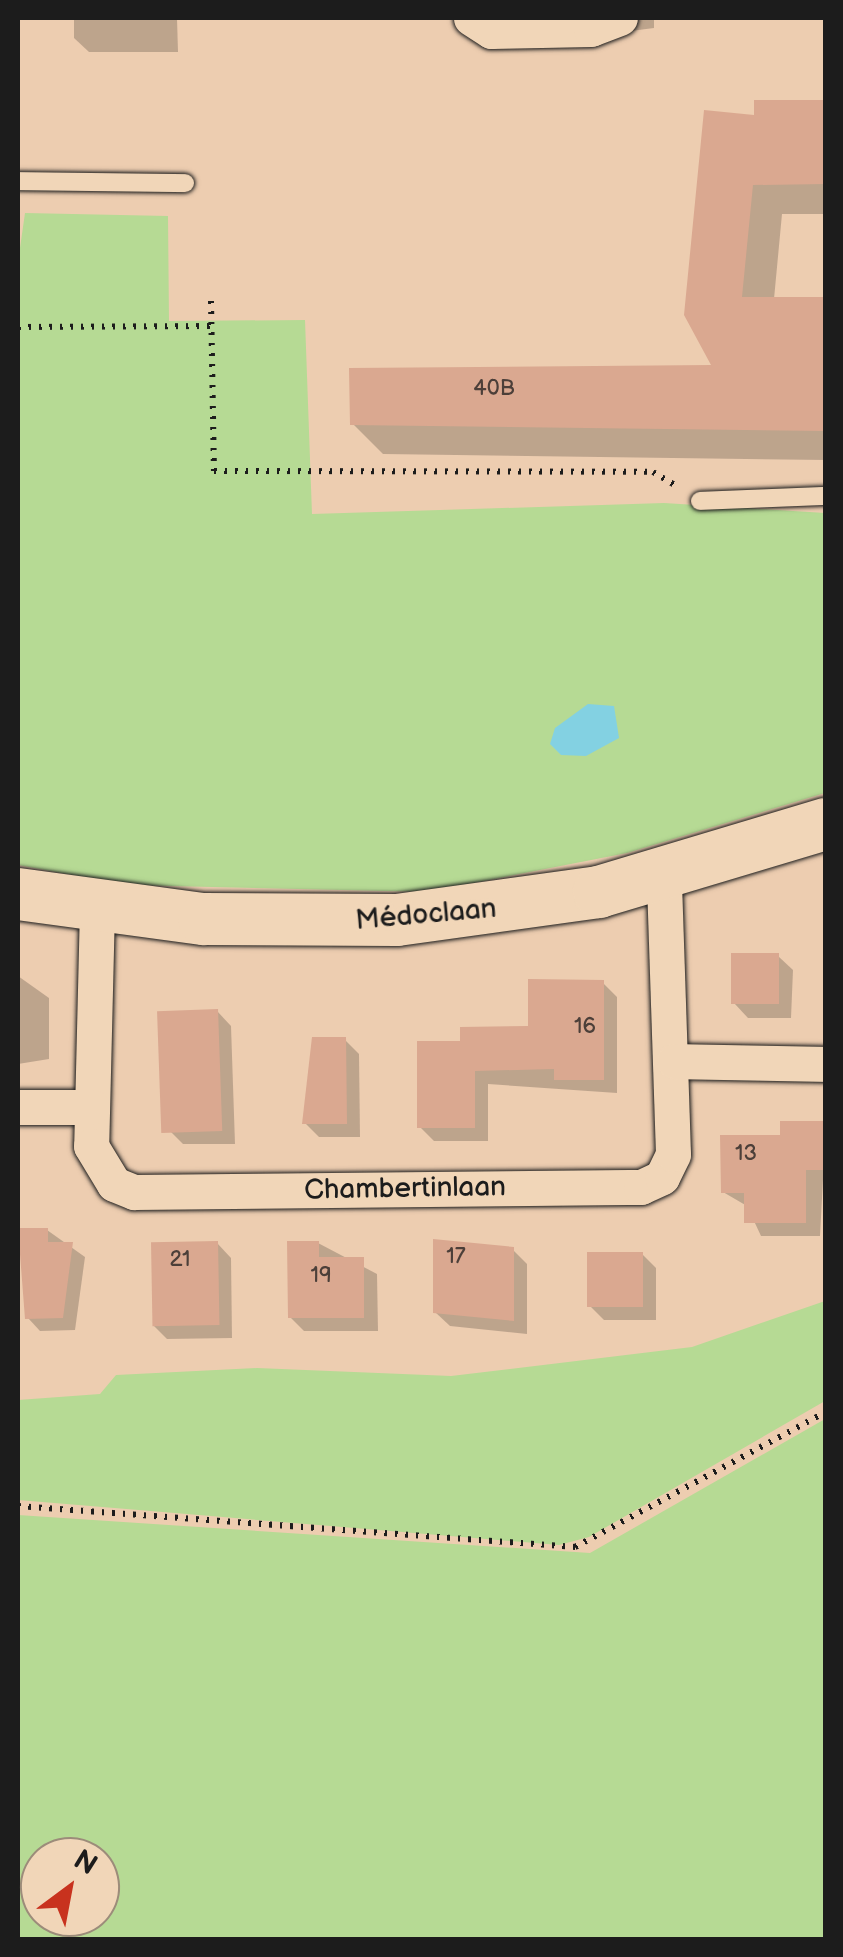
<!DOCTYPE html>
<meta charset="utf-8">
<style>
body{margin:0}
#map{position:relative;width:843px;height:1957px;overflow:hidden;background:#edcdb0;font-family:"Balsamiq Sans",sans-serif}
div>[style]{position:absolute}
.green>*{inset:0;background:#b6da94}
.water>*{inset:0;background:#83d1e2}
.shadow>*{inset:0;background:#0003}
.building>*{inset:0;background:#daa890;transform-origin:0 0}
.path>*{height:6px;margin-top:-3px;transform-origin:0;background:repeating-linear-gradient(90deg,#1c1c1c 0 2.5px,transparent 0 10.5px)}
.roads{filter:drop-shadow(0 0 2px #1c1c1c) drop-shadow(0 0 2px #1c1c1c)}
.lane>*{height:18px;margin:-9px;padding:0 9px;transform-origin:9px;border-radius:9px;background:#f1d6b8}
.street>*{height:35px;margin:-17.5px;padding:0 17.5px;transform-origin:17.5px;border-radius:17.5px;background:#f1d6b8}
.secondary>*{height:52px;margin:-26px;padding:0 26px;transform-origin:26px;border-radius:26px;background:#f1d6b8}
span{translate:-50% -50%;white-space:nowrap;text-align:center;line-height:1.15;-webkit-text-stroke:8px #f1d6b8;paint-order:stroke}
.number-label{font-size:22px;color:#4c3f39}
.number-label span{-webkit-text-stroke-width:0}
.street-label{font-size:28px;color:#1c1c1c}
.frame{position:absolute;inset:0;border:20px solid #1c1c1c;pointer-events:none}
.north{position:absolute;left:20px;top:1837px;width:100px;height:100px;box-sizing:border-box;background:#f1d6b8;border:2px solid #9c8c7a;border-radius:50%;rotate:32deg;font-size:28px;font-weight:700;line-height:40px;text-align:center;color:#1c1c1c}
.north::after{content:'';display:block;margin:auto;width:35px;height:45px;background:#c8321e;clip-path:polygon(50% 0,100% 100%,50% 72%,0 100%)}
</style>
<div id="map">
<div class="green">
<div style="clip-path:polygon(25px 213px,168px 216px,169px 321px,305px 320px,312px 514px,664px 503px,825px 513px,825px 793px,627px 853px,428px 892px,126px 885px,18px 865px,18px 262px)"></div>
<div style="clip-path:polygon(825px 1301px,825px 1401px,589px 1537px,559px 1545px,18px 1500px,18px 1400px,100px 1394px,116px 1375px,257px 1368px,451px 1376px,692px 1347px)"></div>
<div style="clip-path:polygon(evenodd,825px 1419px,825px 1939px,18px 1939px,18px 1515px,590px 1553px,825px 1419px,100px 1857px,100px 1917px,40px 1917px,40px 1857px,100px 1857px)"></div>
</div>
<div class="water">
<div style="clip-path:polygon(588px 704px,614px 706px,619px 738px,586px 756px,561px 755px,550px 744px,555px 728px)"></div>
</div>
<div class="shadow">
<div style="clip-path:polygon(74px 18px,177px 18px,178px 52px,89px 52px,74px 38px)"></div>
<div style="clip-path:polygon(547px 18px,654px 18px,654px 28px,569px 39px)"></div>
<div style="clip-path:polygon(826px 102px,826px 214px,782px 214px,774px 299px,826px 299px,826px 460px,383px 454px,353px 424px,715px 367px,756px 118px)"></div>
<div style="clip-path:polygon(778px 956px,793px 970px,791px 1018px,748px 1018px,734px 1003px)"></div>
<div style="clip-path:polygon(18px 976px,49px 998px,49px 1059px,18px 1064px)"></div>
<div style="clip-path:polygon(603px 983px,617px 997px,617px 1093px,488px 1084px,488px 1141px,434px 1141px,420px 1127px,463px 1044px,531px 1028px)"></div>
<div style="clip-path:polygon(217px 1011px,231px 1026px,235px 1144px,183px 1144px,169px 1130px)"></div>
<div style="clip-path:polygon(345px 1040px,359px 1054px,360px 1137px,319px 1137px,305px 1123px)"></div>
<div style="clip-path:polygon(826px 1123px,820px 1236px,761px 1236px,747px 1206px,723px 1192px)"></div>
<div style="clip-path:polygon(18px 1230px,47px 1230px,85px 1257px,75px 1330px,40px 1331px,28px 1318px)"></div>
<div style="clip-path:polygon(217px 1243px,231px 1258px,232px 1338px,167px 1339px,153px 1325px)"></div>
<div style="clip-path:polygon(318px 1243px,377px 1274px,378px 1331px,304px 1331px,290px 1317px)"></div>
<div style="clip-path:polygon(512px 1249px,527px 1264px,527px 1334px,450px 1326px,435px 1312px)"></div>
<div style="clip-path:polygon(642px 1254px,656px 1268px,656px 1320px,604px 1320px,590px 1306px)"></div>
</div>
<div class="building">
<div style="clip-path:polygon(754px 100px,826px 100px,826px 184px,753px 185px,742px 297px,826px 297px,826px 431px,350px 425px,349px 368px,711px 365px,684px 315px,704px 110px,754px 115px)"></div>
<div style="left:731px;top:953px;width:48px;height:51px"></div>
<div style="clip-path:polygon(528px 979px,604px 980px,604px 1080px,554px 1080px,554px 1069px,475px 1071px,475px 1128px,417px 1128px,417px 1041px,460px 1041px,460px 1027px,528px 1026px)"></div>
<div style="left:218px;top:1009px;width:122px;height:61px;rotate:88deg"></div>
<div style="clip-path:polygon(312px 1037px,346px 1037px,347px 1124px,302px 1124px)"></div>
<div style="clip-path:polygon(780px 1121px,826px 1121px,826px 1170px,806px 1170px,806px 1223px,744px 1223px,744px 1193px,721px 1193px,720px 1135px,780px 1135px)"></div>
<div style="clip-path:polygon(18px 1228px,48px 1228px,48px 1242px,73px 1242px,63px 1318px,25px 1319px)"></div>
<div style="clip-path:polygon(433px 1239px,514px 1247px,514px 1321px,433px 1313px)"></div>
<div style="left:218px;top:1241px;width:84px;height:67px;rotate:89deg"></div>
<div style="clip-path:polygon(287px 1241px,319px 1241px,319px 1257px,364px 1257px,364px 1318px,288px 1318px)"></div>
<div style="left:643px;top:1252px;width:55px;height:56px;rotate:90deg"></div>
</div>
<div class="path">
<div style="left:211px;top:301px;width:170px;rotate:89deg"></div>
<div style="left:214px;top:471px;width:439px;rotate:0.1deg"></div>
<div style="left:653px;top:472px;width:29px;rotate:31deg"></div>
<div style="left:18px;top:327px;width:194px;rotate:-0.3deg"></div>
<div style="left:18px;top:1506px;width:559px;rotate:4.21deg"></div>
<div style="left:575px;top:1547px;width:285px;rotate:-28.3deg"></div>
</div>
<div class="roads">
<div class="lane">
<div style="left:18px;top:181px;width:167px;rotate:0.7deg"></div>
<div style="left:700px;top:501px;width:126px;rotate:-2.3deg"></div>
</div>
<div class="street">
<div style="left:471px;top:18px;width:24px;rotate:33deg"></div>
<div style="left:491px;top:31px;width:100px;rotate:-1.1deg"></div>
<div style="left:591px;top:29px;width:31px;rotate:-21deg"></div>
<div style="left:97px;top:908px;width:238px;rotate:91.4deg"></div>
<div style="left:91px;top:1146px;width:44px;rotate:58.8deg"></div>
<div style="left:114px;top:1184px;width:22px;rotate:22deg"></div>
<div style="left:134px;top:1192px;width:507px;rotate:-0.57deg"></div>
<div style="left:641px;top:1187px;width:23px;rotate:-25deg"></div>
<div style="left:662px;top:1177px;width:25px;rotate:-64deg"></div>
<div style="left:673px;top:1154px;width:277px;rotate:-91.9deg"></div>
<div style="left:674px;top:1061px;width:152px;rotate:1.1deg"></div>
<div style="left:18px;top:1107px;width:74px"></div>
</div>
<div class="secondary">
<div style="left:18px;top:894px;width:188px;rotate:7.7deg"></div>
<div style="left:204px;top:919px;width:193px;rotate:0.3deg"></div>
<div style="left:397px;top:920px;width:204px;rotate:-7.9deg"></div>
<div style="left:599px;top:892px;width:237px;rotate:-16.7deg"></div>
</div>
</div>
<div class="number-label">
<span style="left:494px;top:389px">40B</span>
<span style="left:585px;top:1027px">16</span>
<span style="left:746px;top:1154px">13</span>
<span style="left:456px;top:1257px">17</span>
<span style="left:180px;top:1260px">21</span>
<span style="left:321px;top:1276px">19</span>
</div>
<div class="street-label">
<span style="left:426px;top:915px;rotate:-5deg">Médoclaan</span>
<span style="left:405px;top:1189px;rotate:-1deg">Chambertinlaan</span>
</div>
<div class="frame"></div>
<div class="north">N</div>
</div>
